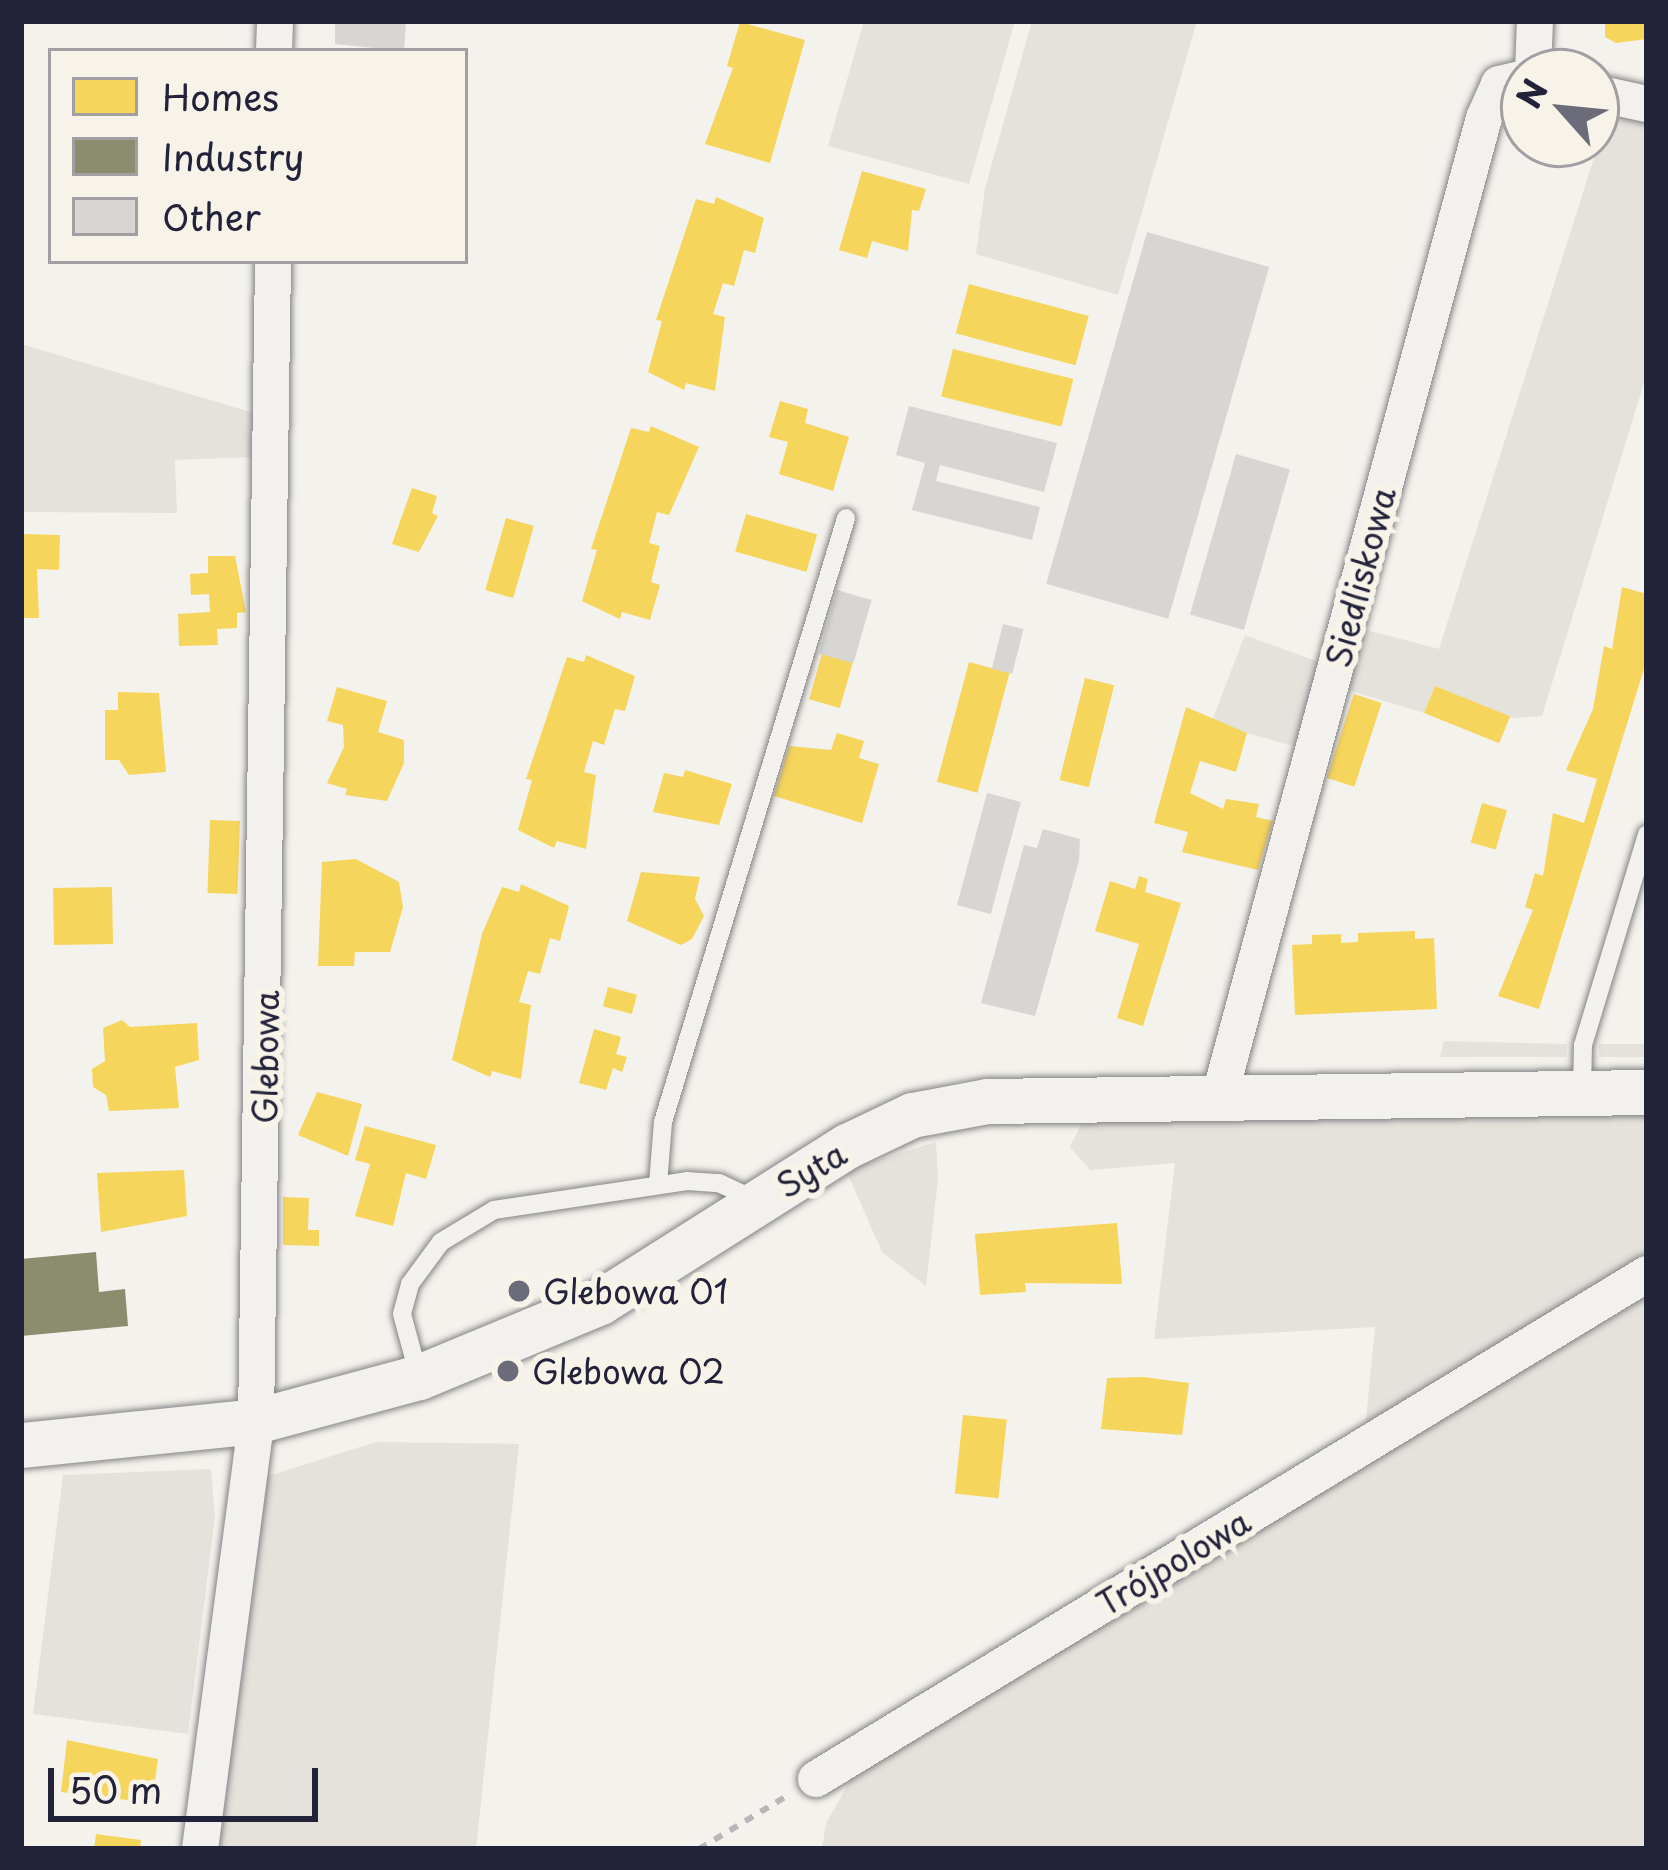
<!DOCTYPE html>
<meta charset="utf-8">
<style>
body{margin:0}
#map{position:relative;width:1668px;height:1870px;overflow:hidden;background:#f4f2ec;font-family:"Playpen Sans",sans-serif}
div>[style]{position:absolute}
.built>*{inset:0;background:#e5e2dc;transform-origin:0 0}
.homes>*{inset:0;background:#f6d55c;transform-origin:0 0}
.industry>*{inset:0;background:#8c8c6e}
.building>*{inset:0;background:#d7d6d3;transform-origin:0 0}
.path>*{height:6px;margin-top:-3px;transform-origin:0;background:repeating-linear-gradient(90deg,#b8b6b6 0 9px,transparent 0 18px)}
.roads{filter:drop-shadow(0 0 3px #858486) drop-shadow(0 0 3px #858486)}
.service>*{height:18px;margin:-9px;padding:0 9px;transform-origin:9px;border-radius:9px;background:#f2f1ed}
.minor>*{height:36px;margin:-18px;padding:0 18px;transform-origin:18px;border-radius:18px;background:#f2f1ed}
.tertiary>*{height:45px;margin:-22.5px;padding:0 22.5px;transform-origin:22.5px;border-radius:22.5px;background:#f2f1ed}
.dots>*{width:33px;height:33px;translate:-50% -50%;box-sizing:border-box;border:6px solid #f7f3e8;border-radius:50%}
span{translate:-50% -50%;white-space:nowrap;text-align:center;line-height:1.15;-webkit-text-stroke:12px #f7f3e8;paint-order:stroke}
.street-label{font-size:33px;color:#22223b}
.poi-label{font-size:33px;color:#22223b}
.left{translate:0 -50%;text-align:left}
.frame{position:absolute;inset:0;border:24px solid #22223b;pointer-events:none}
.legend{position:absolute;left:48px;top:48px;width:420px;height:216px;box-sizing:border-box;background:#f7f3e8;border:3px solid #a29fa3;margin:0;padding:15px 21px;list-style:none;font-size:36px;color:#22223b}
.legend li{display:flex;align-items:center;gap:24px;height:60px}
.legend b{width:60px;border:3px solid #a29fa3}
.north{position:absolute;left:1500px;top:48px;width:120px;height:120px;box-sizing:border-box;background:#f7f3e8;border:3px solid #a29fa3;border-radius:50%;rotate:297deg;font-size:33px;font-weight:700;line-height:48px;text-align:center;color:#22223b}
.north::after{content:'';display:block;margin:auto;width:42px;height:54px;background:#6c6b79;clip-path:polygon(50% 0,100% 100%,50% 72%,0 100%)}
.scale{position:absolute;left:48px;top:1768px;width:270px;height:54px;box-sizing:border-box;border:6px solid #22223b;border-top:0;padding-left:15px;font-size:36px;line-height:42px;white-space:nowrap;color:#22223b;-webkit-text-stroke:9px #f7f3e8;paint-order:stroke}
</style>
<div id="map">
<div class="built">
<div style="clip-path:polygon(864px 21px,1015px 21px,969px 184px,828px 146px)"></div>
<div style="clip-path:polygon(1032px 21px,1197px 21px,1118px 295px,976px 254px,985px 188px)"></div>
<div style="clip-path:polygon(1609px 110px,1647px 119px,1647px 373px,1542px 716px,1512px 718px,1435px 686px,1424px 713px,1344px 689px,1359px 628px,1439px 649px)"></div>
<div style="clip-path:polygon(21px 344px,254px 413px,254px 457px,175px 460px,177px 513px,21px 512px)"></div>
<div style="clip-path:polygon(1245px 635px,1324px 664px,1301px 748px,1211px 723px)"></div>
<div style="clip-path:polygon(1444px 1041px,1567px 1044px,1566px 1057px,1440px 1057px)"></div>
<div style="left:1647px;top:1044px;width:13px;height:48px;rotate:90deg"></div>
<div style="clip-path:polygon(1339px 1113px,1340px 1120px,1647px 1113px,1647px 1256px,1365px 1430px,1375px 1327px,1154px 1339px,1175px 1163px,1090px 1170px,1070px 1147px,1082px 1123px)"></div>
<div style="clip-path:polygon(936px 1142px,938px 1180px,926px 1286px,882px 1252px,846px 1170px)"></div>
<div style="clip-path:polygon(1647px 1283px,1647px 1849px,822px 1849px,826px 1823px,857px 1769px)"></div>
<div style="clip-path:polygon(376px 1442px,519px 1444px,476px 1849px,219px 1849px,265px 1477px)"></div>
<div style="clip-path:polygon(211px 1469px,215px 1517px,188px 1734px,33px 1714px,63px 1475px)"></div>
</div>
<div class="homes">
<div style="clip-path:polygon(1605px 21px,1647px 21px,1647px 39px,1616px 43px,1605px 37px)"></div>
<div style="clip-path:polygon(740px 22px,805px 40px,770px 163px,705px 144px,733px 68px,727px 66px)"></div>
<div style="clip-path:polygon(862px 171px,926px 189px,919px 211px,912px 210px,908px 251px,872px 241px,867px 258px,839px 250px)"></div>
<div style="clip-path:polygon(716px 197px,764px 218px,755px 253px,744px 250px,734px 286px,723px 283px,713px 314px,725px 317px,715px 391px,686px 383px,684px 390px,648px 372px,662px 321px,656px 320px,696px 199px,714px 204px)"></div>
<div style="left:969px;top:284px;width:124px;height:51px;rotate:15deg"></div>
<div style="left:953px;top:349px;width:124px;height:49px;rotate:14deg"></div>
<div style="clip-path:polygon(780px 401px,808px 409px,805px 423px,849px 437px,833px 491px,779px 474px,788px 442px,769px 437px)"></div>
<div style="clip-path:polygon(651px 426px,699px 447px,669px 515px,657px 512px,649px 543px,660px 546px,651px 582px,660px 585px,650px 620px,622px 612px,620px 619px,582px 601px,597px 550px,591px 549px,631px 428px,649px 432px)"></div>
<div style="clip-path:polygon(412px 488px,437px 496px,432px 513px,438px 516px,419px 552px,392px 544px)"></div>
<div style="left:746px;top:514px;width:74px;height:39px;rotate:16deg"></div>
<div style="left:506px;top:518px;width:29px;height:75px;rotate:16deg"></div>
<div style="clip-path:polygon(23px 534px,60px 535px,59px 570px,37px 569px,39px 618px,21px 618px)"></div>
<div style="clip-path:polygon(208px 556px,235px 556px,246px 612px,237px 613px,237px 628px,217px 629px,218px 645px,179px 646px,178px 614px,210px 612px,209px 594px,191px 595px,190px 574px,208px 573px)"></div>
<div style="clip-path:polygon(1622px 587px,1647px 594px,1647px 659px,1539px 1009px,1498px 996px,1533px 910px,1525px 907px,1535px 873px,1543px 876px,1553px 813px,1584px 823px,1597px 779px,1566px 770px,1593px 709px,1604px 646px,1612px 649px)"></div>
<div style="left:822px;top:654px;width:32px;height:47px;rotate:16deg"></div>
<div style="clip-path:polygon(586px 655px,635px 676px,625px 711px,615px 709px,604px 745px,593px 741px,584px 772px,596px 775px,586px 849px,557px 841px,554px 848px,518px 830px,532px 780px,526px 779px,567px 657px,584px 662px)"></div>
<div style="left:969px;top:662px;width:42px;height:124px;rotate:15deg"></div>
<div style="left:1085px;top:678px;width:30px;height:105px;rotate:14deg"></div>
<div style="left:1435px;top:686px;width:81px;height:29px;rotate:22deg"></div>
<div style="clip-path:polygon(337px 687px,387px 701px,378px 732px,404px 740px,404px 763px,387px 801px,345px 795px,347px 789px,327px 783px,344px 747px,343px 725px,327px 721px)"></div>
<div style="clip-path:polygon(118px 692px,159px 693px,166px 772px,129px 775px,119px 760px,105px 760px,105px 710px,118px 710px)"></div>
<div style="left:1354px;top:694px;width:29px;height:88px;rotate:18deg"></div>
<div style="clip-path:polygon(1186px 707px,1247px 733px,1236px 772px,1200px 761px,1190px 793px,1223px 809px,1226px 799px,1259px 804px,1256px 817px,1273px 821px,1258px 870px,1182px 852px,1188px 832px,1154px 823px)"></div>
<div style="clip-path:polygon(837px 733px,864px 741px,859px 758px,879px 764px,862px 823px,774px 796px,789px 746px,831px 750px)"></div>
<div style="clip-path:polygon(685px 770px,732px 784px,719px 825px,653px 812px,664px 773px,683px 777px)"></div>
<div style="left:1482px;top:803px;width:26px;height:41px;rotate:16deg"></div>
<div style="left:210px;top:820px;width:30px;height:73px;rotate:2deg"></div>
<div style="clip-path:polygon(356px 859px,399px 882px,403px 907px,390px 952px,355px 952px,354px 966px,318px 966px,322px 862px)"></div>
<div style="clip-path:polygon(641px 872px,700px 877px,695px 899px,704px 916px,692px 939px,681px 945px,627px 921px)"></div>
<div style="clip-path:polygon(1139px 876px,1148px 879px,1145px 892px,1181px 903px,1143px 1026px,1117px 1018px,1139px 944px,1095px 931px,1110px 881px,1135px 889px)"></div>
<div style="clip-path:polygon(521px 884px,569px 906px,560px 941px,550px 938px,540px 974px,528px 971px,519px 1002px,531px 1005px,521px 1079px,492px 1071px,490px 1077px,452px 1060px,482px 934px,502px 887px,519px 892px)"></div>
<div style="left:112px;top:887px;width:57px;height:59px;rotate:89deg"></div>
<div style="clip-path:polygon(1415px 931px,1415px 939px,1434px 938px,1437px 1009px,1295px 1015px,1292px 945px,1312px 944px,1312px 935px,1341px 934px,1341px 943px,1358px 942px,1358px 933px)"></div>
<div style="left:608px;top:987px;width:30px;height:20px;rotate:15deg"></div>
<div style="clip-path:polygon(122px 1020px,130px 1027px,197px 1023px,199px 1060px,175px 1067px,179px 1108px,109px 1111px,106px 1095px,93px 1087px,92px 1069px,105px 1061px,103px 1028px)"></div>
<div style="clip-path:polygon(594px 1029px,621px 1037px,616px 1054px,627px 1057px,622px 1072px,613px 1068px,606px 1090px,579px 1083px)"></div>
<div style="clip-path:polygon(317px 1092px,362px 1104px,348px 1156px,298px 1135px)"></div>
<div style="clip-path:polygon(365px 1126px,436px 1145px,426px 1179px,406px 1173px,393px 1226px,355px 1216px,370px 1164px,355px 1160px)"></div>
<div style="clip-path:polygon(184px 1170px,187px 1216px,101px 1232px,97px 1173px)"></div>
<div style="clip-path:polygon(283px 1197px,309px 1198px,308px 1230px,319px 1230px,319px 1246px,283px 1245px)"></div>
<div style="clip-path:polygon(1117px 1223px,1122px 1284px,1025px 1283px,1026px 1292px,980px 1295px,975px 1234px)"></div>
<div style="clip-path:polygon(1143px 1377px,1189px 1383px,1182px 1435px,1101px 1429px,1107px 1378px)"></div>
<div style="left:963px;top:1415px;width:44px;height:79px;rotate:6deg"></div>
<div style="clip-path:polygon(67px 1740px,158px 1759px,152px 1803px,61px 1792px)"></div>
<div style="clip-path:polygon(96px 1834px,141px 1840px,140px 1849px,94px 1849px)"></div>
</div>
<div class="industry">
<div style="clip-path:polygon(96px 1252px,99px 1292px,125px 1289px,128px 1326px,21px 1336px,21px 1259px)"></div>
</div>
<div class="building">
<div style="clip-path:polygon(335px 21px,406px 21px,404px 51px,335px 44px)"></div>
<div style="left:1147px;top:232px;width:127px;height:366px;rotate:16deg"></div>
<div style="clip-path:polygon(909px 406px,1057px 443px,1044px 492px,940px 465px,936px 481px,1040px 507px,1032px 540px,912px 510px,925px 463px,896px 455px)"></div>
<div style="left:1236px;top:454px;width:56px;height:167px;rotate:16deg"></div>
<div style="left:837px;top:590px;width:36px;height:66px;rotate:16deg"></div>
<div style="left:1003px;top:624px;width:21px;height:46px;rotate:14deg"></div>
<div style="left:987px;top:793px;width:35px;height:116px;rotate:15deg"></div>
<div style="clip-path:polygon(1043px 829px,1080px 839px,1079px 861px,1035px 1016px,981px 1003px,1024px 845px,1037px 848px)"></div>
</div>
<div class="path">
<div style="left:699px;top:1849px;width:103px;rotate:-31.1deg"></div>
</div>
<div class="roads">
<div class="service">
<div style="left:1582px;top:1091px;width:46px;rotate:-88.8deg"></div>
<div style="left:1583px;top:1045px;width:220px;rotate:-73.1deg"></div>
<div style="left:658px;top:1184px;width:62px;rotate:-85.4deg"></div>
<div style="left:663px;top:1122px;width:631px;rotate:-73.14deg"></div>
<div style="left:419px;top:1377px;width:65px;rotate:-105.1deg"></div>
<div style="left:402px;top:1314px;width:31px;rotate:-75deg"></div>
<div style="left:410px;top:1284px;width:52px;rotate:-53.6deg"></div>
<div style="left:441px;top:1242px;width:62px;rotate:-31.1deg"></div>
<div style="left:494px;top:1210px;width:195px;rotate:-8.5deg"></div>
<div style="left:687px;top:1181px;width:32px;rotate:4deg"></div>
<div style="left:719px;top:1183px;width:38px;rotate:25deg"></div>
</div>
<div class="minor">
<div style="left:274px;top:51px;width:30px;rotate:-88deg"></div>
<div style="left:1533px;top:72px;width:51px;rotate:-87.8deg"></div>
<div style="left:1596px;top:93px;width:52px;rotate:12.2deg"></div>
<div style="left:1219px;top:1098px;width:1015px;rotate:-74.87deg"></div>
<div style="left:1484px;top:118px;width:37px;rotate:-66deg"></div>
<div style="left:1499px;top:84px;width:26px;rotate:-13deg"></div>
<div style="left:816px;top:1779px;width:972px;rotate:-31.29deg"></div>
<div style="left:200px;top:1849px;width:432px;rotate:-82.5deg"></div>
<div style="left:256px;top:1421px;width:1160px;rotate:-89.16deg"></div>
</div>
<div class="tertiary">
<div style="left:21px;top:1445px;width:236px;rotate:-5.8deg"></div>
<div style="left:256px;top:1421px;width:169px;rotate:-15.1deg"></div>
<div style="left:419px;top:1377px;width:196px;rotate:-22.5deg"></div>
<div style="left:600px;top:1302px;width:292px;rotate:-32.3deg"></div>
<div style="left:847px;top:1146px;width:72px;rotate:-25.5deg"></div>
<div style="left:912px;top:1115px;width:76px;rotate:-10.6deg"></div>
<div style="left:987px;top:1101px;width:660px;rotate:-0.78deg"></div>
</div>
</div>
<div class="dots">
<div style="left:519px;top:1291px;background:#6c6b79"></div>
<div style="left:508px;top:1371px;background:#6c6b79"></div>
</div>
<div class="street-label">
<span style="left:1360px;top:577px;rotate:-75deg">Siedliskowa</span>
<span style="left:265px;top:1057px;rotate:-89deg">Glebowa</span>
<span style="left:811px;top:1169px;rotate:-31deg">Syta</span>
<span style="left:1173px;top:1562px;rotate:-31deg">Trójpolowa</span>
</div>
<div class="poi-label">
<span class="left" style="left:543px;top:1291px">Glebowa 01</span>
<span class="left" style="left:532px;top:1371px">Glebowa 02</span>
</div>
<div class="frame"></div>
<ul class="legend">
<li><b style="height:33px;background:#f6d55c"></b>Homes</li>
<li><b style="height:33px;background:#8c8c6e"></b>Industry</li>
<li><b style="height:33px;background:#d7d6d3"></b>Other</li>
</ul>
<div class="north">N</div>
<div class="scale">50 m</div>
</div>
